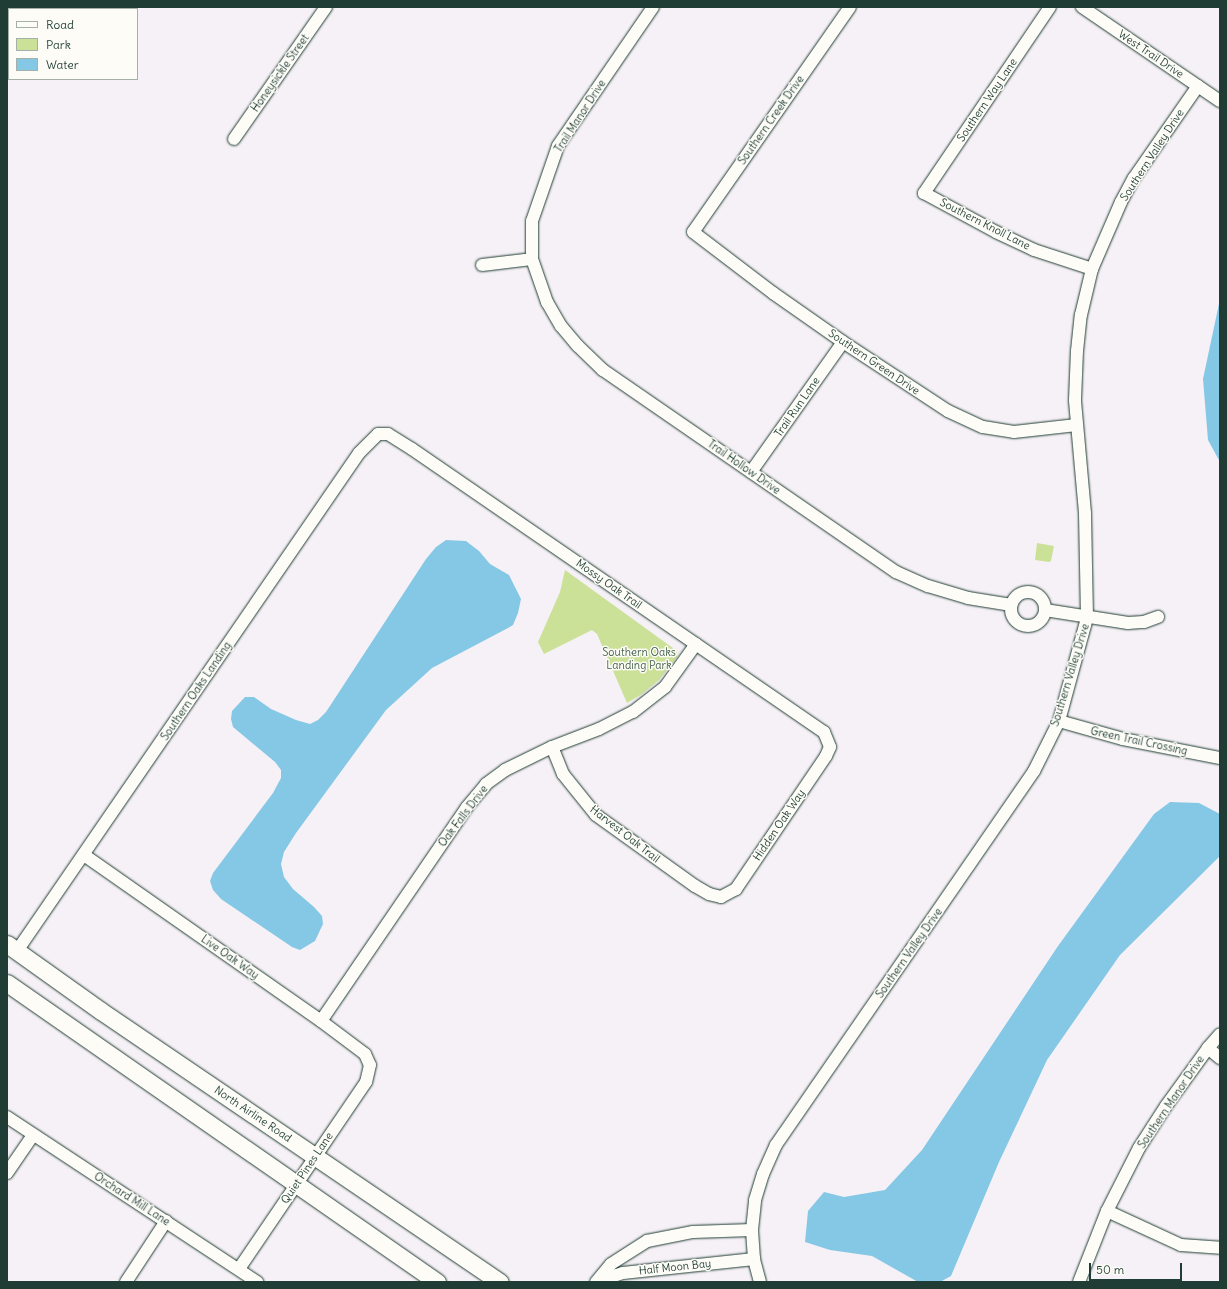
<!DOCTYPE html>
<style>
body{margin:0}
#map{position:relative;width:1227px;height:1289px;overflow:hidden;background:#f6f1f6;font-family:Delius,sans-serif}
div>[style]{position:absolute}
.green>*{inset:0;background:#cbe197}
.water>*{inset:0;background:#85c8e6}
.roads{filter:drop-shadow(0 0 1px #1f3d34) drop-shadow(0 0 1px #1f3d34)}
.street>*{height:12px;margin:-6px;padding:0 6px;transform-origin:6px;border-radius:6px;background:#fdfcf7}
.street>.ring{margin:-6px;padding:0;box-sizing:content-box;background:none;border:12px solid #fdfcf7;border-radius:50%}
.secondary>*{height:17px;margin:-8.5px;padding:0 8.5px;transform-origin:8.5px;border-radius:8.5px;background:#fdfcf7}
span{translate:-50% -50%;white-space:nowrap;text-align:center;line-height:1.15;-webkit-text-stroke:3px #fdfcf7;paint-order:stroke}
.street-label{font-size:11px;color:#1f3d34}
.park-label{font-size:11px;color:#415e48}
.frame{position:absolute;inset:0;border:8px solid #1f3d34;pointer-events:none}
.legend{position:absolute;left:8px;top:8px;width:130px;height:72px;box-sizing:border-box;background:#fdfcf7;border:1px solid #a4b0a9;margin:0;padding:5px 7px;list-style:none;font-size:12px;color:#1f3d34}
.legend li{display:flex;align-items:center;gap:8px;height:20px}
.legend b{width:20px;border:1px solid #a4b0a9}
.scale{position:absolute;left:1089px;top:1263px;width:93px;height:18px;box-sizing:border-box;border:2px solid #1f3d34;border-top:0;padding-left:5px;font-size:12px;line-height:14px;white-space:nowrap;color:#1f3d34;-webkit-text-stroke:3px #fdfcf7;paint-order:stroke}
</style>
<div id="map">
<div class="green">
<div style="clip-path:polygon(1037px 543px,1054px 546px,1051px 561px,1049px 562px,1035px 560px)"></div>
<div style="clip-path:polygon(565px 570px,677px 651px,677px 657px,659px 680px,642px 694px,627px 703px,597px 634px,592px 630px,544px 654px,538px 642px,560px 592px)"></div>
</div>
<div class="water">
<div style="clip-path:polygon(1220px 299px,1220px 462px,1208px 440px,1203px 379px)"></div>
<div style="clip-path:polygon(446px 540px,466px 541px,479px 551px,490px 564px,509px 575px,521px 599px,518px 613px,513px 625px,508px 628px,432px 668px,386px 710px,296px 833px,284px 852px,281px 864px,284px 877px,293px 889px,314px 907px,322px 916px,323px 924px,315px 941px,300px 950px,292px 947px,221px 899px,213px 890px,210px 881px,213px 873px,273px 793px,281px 778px,281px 770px,275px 762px,233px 727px,231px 719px,232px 711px,245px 697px,254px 697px,271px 709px,296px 720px,310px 724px,318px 720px,326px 712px,426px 559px,436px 547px)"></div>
<div style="clip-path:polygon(1170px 802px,1199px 803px,1220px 814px,1220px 856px,1120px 955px,1047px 1060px,999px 1162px,951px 1276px,940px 1282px,918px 1282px,872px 1256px,830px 1250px,805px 1242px,808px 1211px,824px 1192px,844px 1197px,885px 1190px,922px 1150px,1058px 946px,1154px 814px)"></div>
</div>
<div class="roads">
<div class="street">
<div style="left:653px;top:7px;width:168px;rotate:124.4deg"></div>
<div style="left:558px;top:146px;width:79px;rotate:109.1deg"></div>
<div style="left:532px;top:221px;width:38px;rotate:90deg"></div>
<div style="left:532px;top:259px;width:46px;rotate:70.8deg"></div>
<div style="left:547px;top:302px;width:28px;rotate:60deg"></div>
<div style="left:561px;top:326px;width:26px;rotate:50deg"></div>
<div style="left:578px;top:346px;width:35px;rotate:44deg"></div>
<div style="left:603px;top:370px;width:356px;rotate:34.6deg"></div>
<div style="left:896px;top:572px;width:35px;rotate:24deg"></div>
<div style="left:928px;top:586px;width:42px;rotate:16.7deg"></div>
<div style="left:968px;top:598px;width:44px;rotate:9.2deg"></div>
<div style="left:850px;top:7px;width:274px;rotate:124.9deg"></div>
<div style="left:693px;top:232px;width:101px;rotate:37.3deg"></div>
<div style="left:773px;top:293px;width:85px;rotate:35deg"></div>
<div style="left:843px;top:342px;width:126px;rotate:33.3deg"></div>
<div style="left:948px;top:411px;width:38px;rotate:25deg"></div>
<div style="left:983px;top:427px;width:31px;rotate:9deg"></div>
<div style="left:1014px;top:432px;width:63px;rotate:-6.3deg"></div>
<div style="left:1050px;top:7px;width:225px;rotate:124.1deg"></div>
<div style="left:924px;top:193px;width:82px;rotate:28.4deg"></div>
<div style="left:996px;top:232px;width:42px;rotate:25.3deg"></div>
<div style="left:1034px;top:250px;width:61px;rotate:18.1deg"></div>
<div style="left:1082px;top:7px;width:167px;rotate:34.3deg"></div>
<div style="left:234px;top:139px;width:161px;rotate:-55.1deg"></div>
<div style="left:482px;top:265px;width:50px;rotate:-6.8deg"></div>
<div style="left:751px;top:472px;width:159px;rotate:-54.7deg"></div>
<div class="ring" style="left:1011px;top:592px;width:22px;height:22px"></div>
<div style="left:1045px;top:610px;width:84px;rotate:8.9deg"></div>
<div style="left:1128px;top:623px;width:16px;rotate:-4deg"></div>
<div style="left:1144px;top:622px;width:15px;rotate:-20deg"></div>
<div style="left:1059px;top:721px;width:66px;rotate:15.7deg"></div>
<div style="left:1123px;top:739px;width:99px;rotate:11.1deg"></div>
<div style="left:84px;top:855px;width:289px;rotate:35deg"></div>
<div style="left:321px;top:1021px;width:55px;rotate:36.9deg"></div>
<div style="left:365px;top:1054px;width:12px;rotate:66deg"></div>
<div style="left:370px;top:1065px;width:17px;rotate:103deg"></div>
<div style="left:366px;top:1082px;width:226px;rotate:124.2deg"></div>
<div style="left:17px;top:951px;width:604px;rotate:-55.52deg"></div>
<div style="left:359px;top:453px;width:27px;rotate:-45deg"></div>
<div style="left:378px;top:434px;width:10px"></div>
<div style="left:388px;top:434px;width:28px;rotate:32deg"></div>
<div style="left:412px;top:449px;width:500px;rotate:34.5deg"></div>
<div style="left:824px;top:732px;width:16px;rotate:68deg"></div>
<div style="left:830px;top:747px;width:10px;rotate:114deg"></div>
<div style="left:826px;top:756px;width:161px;rotate:124.1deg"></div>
<div style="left:736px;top:889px;width:17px;rotate:152deg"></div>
<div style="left:721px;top:897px;width:12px;rotate:-166deg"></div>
<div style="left:709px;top:894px;width:16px;rotate:-150deg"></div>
<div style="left:695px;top:886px;width:122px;rotate:-144.4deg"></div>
<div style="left:596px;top:815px;width:53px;rotate:-128.8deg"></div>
<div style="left:563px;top:774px;width:29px;rotate:-112deg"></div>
<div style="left:321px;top:1021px;width:259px;rotate:-55.7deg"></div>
<div style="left:467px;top:807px;width:30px;rotate:-50deg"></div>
<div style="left:486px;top:784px;width:24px;rotate:-36deg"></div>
<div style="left:505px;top:770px;width:52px;rotate:-26.1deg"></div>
<div style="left:552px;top:747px;width:50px;rotate:-21deg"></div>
<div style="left:599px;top:729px;width:38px;rotate:-27deg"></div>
<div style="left:633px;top:712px;width:41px;rotate:-38deg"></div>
<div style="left:665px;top:687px;width:53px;rotate:-54.2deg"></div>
<div style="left:1208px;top:1048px;width:16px;rotate:40deg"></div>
<div style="left:7px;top:1117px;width:300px;rotate:33.4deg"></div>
<div style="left:7px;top:1173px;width:46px;rotate:-55.6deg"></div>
<div style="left:1107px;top:1211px;width:81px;rotate:24.7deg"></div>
<div style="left:1181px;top:1245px;width:39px;rotate:4deg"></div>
<div style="left:598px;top:1281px;width:26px;rotate:-18deg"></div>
<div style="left:623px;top:1273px;width:132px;rotate:-6.1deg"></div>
<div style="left:126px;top:1282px;width:73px;rotate:-56.7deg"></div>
<div style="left:596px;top:1282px;width:23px;rotate:-50deg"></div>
<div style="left:611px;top:1264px;width:43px;rotate:-32.6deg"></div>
<div style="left:647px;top:1241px;width:47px;rotate:-11.1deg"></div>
<div style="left:693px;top:1232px;width:59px;rotate:-1.9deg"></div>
<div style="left:760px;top:1282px;width:24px;rotate:-105deg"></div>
<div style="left:754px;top:1259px;width:29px;rotate:-94deg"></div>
<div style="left:752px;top:1230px;width:30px;rotate:-84deg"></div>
<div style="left:755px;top:1200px;width:27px;rotate:-73deg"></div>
<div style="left:763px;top:1174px;width:32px;rotate:-66deg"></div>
<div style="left:776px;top:1145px;width:454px;rotate:-55.4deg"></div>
<div style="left:1034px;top:771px;width:56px;rotate:-63.4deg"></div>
<div style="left:1059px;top:721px;width:107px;rotate:-74.8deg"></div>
<div style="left:1087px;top:618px;width:105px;rotate:-91.1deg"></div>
<div style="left:1085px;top:513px;width:113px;rotate:-95.1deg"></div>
<div style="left:1075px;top:400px;width:49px;rotate:-87.7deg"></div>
<div style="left:1077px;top:351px;width:36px;rotate:-84deg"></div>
<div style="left:1081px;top:315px;width:47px;rotate:-76.6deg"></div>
<div style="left:1092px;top:269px;width:73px;rotate:-66.6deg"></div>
<div style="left:1121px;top:202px;width:27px;rotate:-62deg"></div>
<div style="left:1134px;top:178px;width:112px;rotate:-55.2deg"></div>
<div style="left:1079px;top:1282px;width:76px;rotate:-68.5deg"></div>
<div style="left:1107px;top:1211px;width:71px;rotate:-63.1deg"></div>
<div style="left:1139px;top:1148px;width:50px;rotate:-57.3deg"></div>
<div style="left:1166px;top:1106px;width:72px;rotate:-54.1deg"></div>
<div style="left:1208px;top:1048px;width:18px;rotate:-49deg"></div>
</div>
<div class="secondary">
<div style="left:7px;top:944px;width:115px;rotate:35.5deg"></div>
<div style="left:101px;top:1011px;width:482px;rotate:34.2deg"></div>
<div style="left:7px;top:983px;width:524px;rotate:34.81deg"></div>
</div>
</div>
<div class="street-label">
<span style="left:1151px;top:54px;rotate:34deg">West Trail Drive</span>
<span style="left:280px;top:73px;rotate:-55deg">Honeysickle Street</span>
<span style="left:987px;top:100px;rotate:-56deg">Southern Way Lane</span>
<span style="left:580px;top:116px;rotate:-57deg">Trail Manor Drive</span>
<span style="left:771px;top:120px;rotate:-55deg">Southern Creek Drive</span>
<span style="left:1152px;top:155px;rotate:-57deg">Southern Valley Drive</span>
<span style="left:985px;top:224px;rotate:27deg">Southern Knoll Lane</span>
<span style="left:874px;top:362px;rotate:34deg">Southern Green Drive</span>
<span style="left:797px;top:407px;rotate:-55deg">Trail Run Lane</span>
<span style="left:744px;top:467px;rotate:35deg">Trail Hollow Drive</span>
<span style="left:609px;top:584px;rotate:35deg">Mossy Oak Trail</span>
<span style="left:1070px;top:675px;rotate:-73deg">Southern Valley Drive</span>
<span style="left:196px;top:691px;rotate:-56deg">Southern Oaks Landing</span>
<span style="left:1139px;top:741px;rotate:12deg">Green Trail Crossing</span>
<span style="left:463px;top:816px;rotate:-53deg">Oak Falls Drive</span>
<span style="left:779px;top:825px;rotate:-56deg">Hidden Oak Way</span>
<span style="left:625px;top:834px;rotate:38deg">Harvest Oak Trail</span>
<span style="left:909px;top:953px;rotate:-55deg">Southern Valley Drive</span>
<span style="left:230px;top:957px;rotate:35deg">Live Oak Way</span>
<span style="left:1171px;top:1102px;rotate:-56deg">Southern Manor Drive</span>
<span style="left:253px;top:1114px;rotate:34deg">North Airline Road</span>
<span style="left:307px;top:1168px;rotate:-56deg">Quiet Pines Lane</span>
<span style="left:132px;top:1199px;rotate:33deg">Orchard Mill Lane</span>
<span style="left:675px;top:1267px;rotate:-6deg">Half Moon Bay</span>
</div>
<div class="park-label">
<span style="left:639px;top:659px">Southern Oaks<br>Landing Park</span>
</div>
<div class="frame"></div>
<ul class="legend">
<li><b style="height:5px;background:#fdfcf7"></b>Road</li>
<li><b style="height:11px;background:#cbe197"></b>Park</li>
<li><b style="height:11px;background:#85c8e6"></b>Water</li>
</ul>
<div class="scale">50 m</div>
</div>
